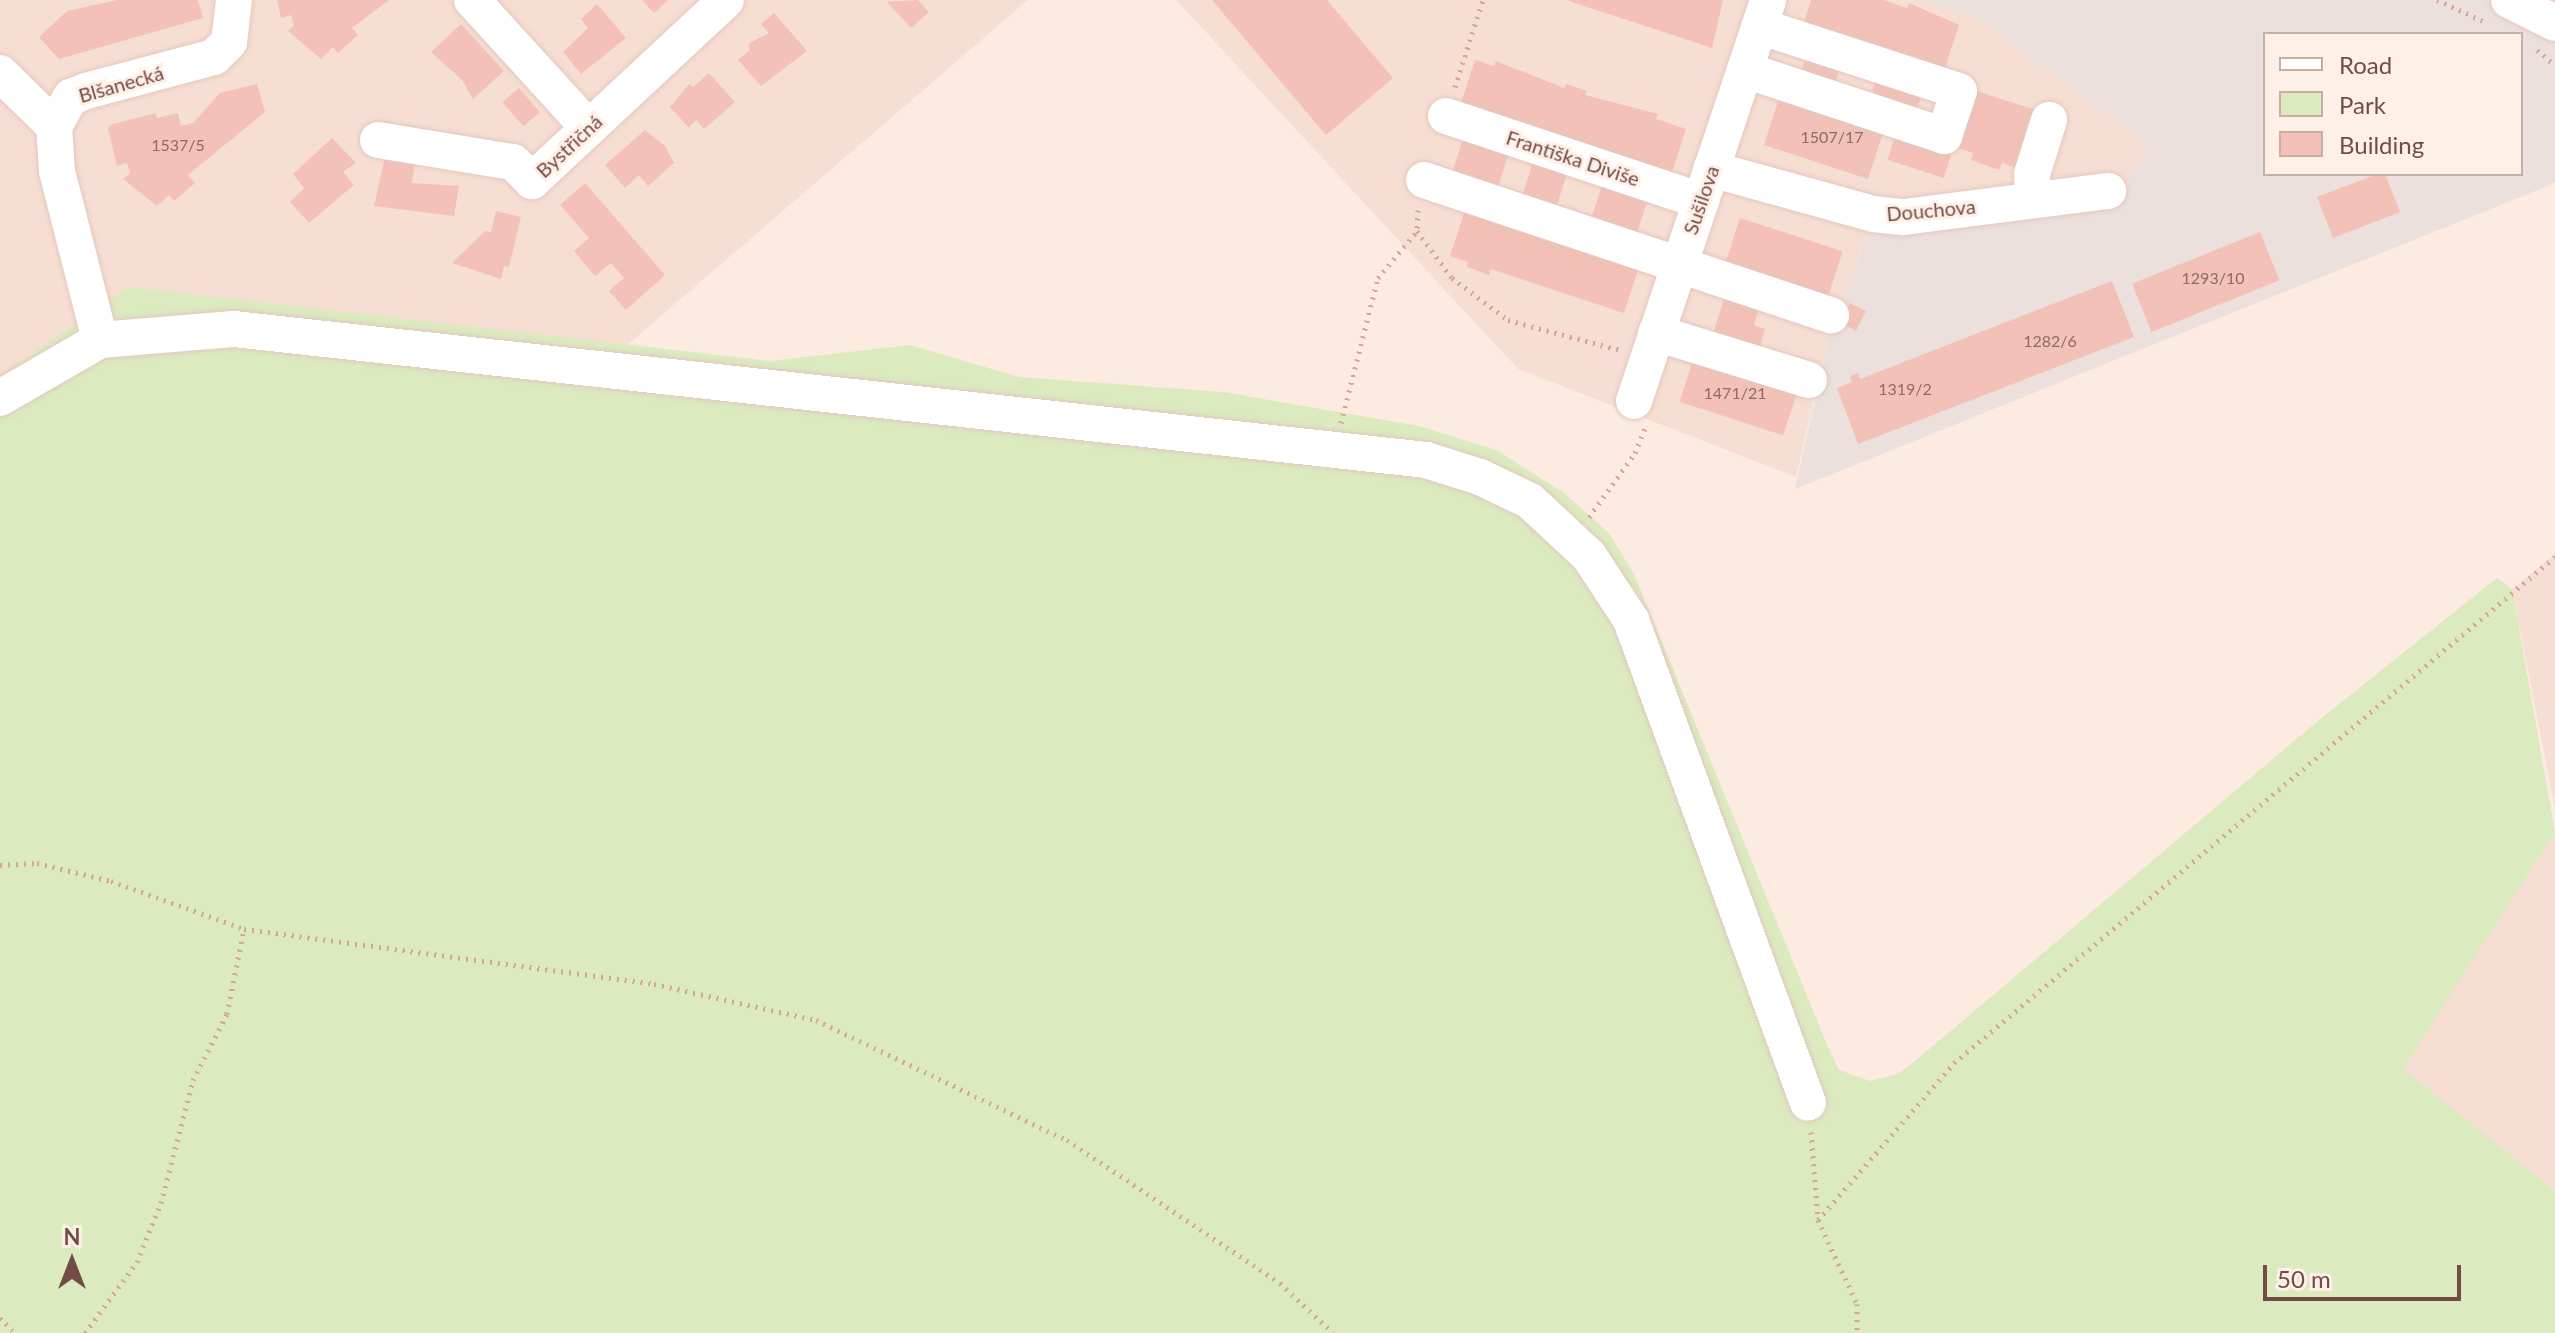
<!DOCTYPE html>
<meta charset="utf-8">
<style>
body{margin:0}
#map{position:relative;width:2555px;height:1333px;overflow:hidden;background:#fdebe1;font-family:Lato,sans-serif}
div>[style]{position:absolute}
.residential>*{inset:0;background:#f7ded2}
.industrial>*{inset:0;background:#ebe0dc}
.green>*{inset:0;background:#dbeabf}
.building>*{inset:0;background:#f3c1b7;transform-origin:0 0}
.path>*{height:5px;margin-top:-2.5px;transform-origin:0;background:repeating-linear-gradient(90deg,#d7a49b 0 2px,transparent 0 8px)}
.roads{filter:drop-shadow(0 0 2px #e3c7bf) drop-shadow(0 0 2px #e3c7bf)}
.minor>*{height:36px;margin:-18px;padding:0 18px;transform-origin:18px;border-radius:18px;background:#fff}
span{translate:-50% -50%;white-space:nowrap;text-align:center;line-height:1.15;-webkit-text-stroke:6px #fff0e7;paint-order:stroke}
.number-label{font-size:16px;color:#946963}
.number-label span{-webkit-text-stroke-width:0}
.street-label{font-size:20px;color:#744c47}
.legend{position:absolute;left:2263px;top:32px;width:260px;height:144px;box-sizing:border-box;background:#fff0e7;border:2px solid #c7aea7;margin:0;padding:10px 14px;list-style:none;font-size:24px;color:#744c47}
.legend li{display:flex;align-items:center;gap:16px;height:40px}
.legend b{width:40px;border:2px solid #c7aea7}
.north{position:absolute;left:32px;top:1221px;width:80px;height:80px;-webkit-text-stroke:6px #fff0e7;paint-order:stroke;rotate:0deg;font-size:22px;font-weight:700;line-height:32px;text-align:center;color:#744c47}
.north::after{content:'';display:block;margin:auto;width:28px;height:36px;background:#744c47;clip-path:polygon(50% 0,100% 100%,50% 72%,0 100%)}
.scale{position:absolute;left:2263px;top:1265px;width:198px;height:36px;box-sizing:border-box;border:4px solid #744c47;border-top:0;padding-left:10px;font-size:24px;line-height:28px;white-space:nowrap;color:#744c47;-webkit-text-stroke:6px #fff0e7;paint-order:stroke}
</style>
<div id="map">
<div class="residential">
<div style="clip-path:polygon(0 0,1028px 0,626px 346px,128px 287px,0 375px)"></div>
<div style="clip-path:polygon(1176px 0,1923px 0,1973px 16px,2149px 145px,2112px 202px,1870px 228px,1830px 332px,1796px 477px,1518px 369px)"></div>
<div style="clip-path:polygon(2555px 554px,2555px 809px,2512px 589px)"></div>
<div style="clip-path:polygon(2555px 832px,2555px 1191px,2402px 1069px)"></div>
</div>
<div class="industrial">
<div style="clip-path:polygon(evenodd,1923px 0,2555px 0,2555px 183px,1795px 489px,1830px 332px,1871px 227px,2111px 202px,2149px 145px,1973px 16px,1923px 0,2265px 34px,2521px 34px,2521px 174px,2265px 174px,2265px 34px)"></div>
</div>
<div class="green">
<div style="clip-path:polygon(128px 287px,770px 361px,910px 345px,1019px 377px,1223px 392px,1419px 426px,1496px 450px,1563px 492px,1609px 533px,1634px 574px,1828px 1047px,1839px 1070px,1870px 1081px,1898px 1074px,1915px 1061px,2319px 720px,2497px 578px,2512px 589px,2555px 832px,2403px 1069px,2555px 1191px,2555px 1333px,0 1333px,0 375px)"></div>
</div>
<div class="building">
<div style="clip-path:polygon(117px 0,198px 0,203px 18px,59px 59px,39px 37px,67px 11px)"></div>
<div style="clip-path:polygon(277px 0,389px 0,352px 28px,358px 35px,338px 53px,333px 47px,321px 59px,288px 31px,294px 25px,291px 15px,281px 18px)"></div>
<div style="clip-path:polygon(642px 0,668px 0,654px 13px)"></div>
<div style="clip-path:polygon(918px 0,929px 12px,911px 28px,887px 2px)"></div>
<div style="clip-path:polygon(1212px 0,1327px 0,1393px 78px,1326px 135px)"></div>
<div style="clip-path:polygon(1723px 0,1712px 48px,1569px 1px,1569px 0)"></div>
<div style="clip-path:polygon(1811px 0,1883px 0,1907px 8px,1909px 3px,1959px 25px,1944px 71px,1803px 25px)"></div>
<div style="clip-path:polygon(597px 4px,626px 38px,581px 74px,563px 52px,588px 28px,581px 19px)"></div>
<div style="clip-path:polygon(774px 13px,807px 51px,761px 86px,738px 60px,750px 50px,748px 44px,769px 33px,761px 24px)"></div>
<div style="clip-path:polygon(461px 24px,504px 71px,473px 99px,462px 80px,431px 52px)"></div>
<div style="left:1807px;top:54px;width:36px;height:25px;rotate:19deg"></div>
<div style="clip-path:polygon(1475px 60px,1494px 66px,1496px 61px,1564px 88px,1566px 84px,1587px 91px,1585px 95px,1658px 114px,1656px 119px,1686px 129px,1671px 175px,1460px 106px)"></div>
<div style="clip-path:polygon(709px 73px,735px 102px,704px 129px,696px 120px,689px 128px,670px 107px,689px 84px,693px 87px)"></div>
<div style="left:1877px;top:77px;width:48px;height:24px;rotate:18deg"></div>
<div style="clip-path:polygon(257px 84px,265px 112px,188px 175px,195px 183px,174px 201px,169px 195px,157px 206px,123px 179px,130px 173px,127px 163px,117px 166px,108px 128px,113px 124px,156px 113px,157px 118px,178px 113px,181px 126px,193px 123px,220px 93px)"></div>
<div style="left:519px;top:88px;width:32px;height:22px;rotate:49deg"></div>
<div style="clip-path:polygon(1976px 91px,2036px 110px,2017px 168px,2002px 163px,1999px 170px,1971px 160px,1973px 153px,1957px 148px)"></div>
<div style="clip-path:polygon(1779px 98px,1830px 117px,1833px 110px,1883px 133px,1868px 179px,1764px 145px)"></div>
<div style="clip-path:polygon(645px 130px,665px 146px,674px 163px,648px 186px,639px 175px,625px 188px,605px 165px)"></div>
<div style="left:1465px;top:133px;width:48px;height:48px;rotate:18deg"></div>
<div style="left:1895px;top:137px;width:59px;height:24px;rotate:18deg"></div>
<div style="clip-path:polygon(332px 138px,356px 163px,343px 172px,354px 185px,309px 223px,290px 202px,304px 188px,293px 174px)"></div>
<div style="left:1535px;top:156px;width:36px;height:48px;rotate:18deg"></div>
<div style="clip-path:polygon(385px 157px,415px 162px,412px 183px,459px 186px,454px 216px,374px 206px)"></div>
<div style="clip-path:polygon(2378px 174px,2385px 174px,2400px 212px,2333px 238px,2317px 197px)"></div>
<div style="left:1604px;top:179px;width:48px;height:47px;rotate:18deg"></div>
<div style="clip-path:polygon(585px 183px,665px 275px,626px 310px,609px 291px,624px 278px,611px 263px,595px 276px,574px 251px,589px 238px,560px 205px)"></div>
<div style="clip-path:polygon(1465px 210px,1639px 267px,1624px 313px,1491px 269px,1489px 275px,1467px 267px,1468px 262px,1450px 256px)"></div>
<div style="clip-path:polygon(496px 211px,521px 217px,509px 267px,504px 266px,501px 279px,452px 263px,485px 231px,491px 232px)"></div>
<div style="left:1740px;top:218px;width:108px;height:48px;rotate:18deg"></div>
<div style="left:2260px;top:232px;width:52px;height:138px;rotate:68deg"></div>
<div style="clip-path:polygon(2112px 281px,2134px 337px,1858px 444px,1837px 388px,1852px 382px,1850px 376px,1858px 373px,1860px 379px)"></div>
<div style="clip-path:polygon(1726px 292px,1761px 302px,1754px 325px,1765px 329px,1758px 352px,1712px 337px)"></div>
<div style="left:1850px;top:303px;width:18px;height:22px;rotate:27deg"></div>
<div style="left:1694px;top:357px;width:109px;height:47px;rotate:18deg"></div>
</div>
<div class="path">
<div style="left:2437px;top:0;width:56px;rotate:24.3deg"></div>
<div style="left:2537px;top:50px;width:23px;rotate:40deg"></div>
<div style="left:1455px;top:87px;width:91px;rotate:-72.2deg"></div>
<div style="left:1418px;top:210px;width:21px;rotate:93deg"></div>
<div style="left:1417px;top:231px;width:59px;rotate:53.3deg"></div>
<div style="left:1452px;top:278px;width:70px;rotate:36.9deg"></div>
<div style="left:1508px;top:320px;width:116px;rotate:15deg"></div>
<div style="left:1341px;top:423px;width:150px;rotate:-75.7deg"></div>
<div style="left:1378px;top:278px;width:61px;rotate:-50.3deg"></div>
<div style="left:1589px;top:517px;width:79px;rotate:-54.3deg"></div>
<div style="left:1635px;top:453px;width:27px;rotate:-68deg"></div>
<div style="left:0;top:865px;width:37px;rotate:-3deg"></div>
<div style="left:37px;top:863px;width:76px;rotate:13.7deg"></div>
<div style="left:111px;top:881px;width:141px;rotate:19.8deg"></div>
<div style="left:244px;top:929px;width:414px;rotate:7.6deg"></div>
<div style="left:654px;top:984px;width:166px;rotate:12.5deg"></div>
<div style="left:816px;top:1020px;width:278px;rotate:25.6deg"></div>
<div style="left:1067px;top:1140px;width:257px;rotate:33.9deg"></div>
<div style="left:1280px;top:1283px;width:73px;rotate:43.3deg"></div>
<div style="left:1811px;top:1132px;width:88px;rotate:85.5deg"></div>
<div style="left:1818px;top:1220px;width:93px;rotate:65.1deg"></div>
<div style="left:1857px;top:1304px;width:29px;rotate:90deg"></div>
<div style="left:1818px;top:1220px;width:208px;rotate:-49.1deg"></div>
<div style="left:1954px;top:1063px;width:786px;rotate:-40.1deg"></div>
<div style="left:0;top:1318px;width:21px;rotate:45deg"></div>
<div style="left:85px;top:1333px;width:88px;rotate:-53.8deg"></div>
<div style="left:137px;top:1262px;width:64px;rotate:-67.9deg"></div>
<div style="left:161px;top:1203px;width:127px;rotate:-75.4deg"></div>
<div style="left:193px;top:1080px;width:74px;rotate:-62.7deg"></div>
<div style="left:227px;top:1014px;width:87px;rotate:-78.7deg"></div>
</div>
<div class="roads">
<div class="minor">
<div style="left:472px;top:0;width:173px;rotate:47.6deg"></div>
<div style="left:2509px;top:0;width:51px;rotate:26.6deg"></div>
<div style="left:1745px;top:70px;width:210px;rotate:18.3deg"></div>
<div style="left:1944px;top:136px;width:47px;rotate:-71.6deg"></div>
<div style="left:1959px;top:91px;width:210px;rotate:-162deg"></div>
<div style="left:0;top:73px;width:76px;rotate:44.5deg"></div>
<div style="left:1446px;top:116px;width:269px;rotate:18.4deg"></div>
<div style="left:378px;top:140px;width:137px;rotate:9.3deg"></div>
<div style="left:513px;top:162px;width:27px;rotate:45deg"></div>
<div style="left:532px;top:181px;width:265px;rotate:-43deg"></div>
<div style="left:1711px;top:169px;width:168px;rotate:15.5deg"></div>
<div style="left:1873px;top:214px;width:31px;rotate:6deg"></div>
<div style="left:1904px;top:217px;width:206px;rotate:-7.3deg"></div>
<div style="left:1424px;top:180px;width:429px;rotate:18.4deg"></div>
<div style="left:2033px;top:200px;width:26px;rotate:-92deg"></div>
<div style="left:2032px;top:174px;width:57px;rotate:-72.5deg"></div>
<div style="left:1656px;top:333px;width:160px;rotate:17.1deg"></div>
<div style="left:100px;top:340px;width:174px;rotate:-104.3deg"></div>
<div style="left:57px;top:171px;width:45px;rotate:-93.8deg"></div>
<div style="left:54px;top:126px;width:34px;rotate:-60deg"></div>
<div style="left:71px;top:97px;width:16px;rotate:-22deg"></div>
<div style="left:86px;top:91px;width:132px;rotate:-14.9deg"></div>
<div style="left:214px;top:57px;width:21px;rotate:-45deg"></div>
<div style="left:229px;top:42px;width:42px;rotate:-83.2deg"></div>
<div style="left:0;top:398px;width:116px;rotate:-30.1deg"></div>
<div style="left:100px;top:340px;width:134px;rotate:-4.7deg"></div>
<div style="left:234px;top:329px;width:1199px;rotate:6.27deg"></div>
<div style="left:1426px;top:460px;width:57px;rotate:17.5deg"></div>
<div style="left:1480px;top:477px;width:55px;rotate:25.6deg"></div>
<div style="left:1530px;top:501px;width:81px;rotate:43deg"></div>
<div style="left:1589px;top:556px;width:77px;rotate:56.7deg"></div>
<div style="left:1631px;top:620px;width:514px;rotate:69.87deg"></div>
<div style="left:1634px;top:401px;width:423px;rotate:-71.5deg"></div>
</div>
</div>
<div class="number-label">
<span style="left:1832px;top:137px">1507/17</span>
<span style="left:178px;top:145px">1537/5</span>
<span style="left:2213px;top:278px">1293/10</span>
<span style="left:2050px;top:341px">1282/6</span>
<span style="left:1905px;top:389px">1319/2</span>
<span style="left:1735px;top:393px">1471/21</span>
</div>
<div class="street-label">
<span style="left:121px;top:84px;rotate:-16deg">Blšanecká</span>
<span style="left:569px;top:146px;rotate:-43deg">Bystřičná</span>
<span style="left:1573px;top:158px;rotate:18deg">Františka Diviše</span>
<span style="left:1701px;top:200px;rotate:-71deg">Sušilova</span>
<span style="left:1931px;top:210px;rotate:-5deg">Douchova</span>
</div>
<ul class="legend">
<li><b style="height:10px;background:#fff"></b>Road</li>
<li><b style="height:22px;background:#dbeabf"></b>Park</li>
<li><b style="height:22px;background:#f3c1b7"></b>Building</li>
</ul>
<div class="north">N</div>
<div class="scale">50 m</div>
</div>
